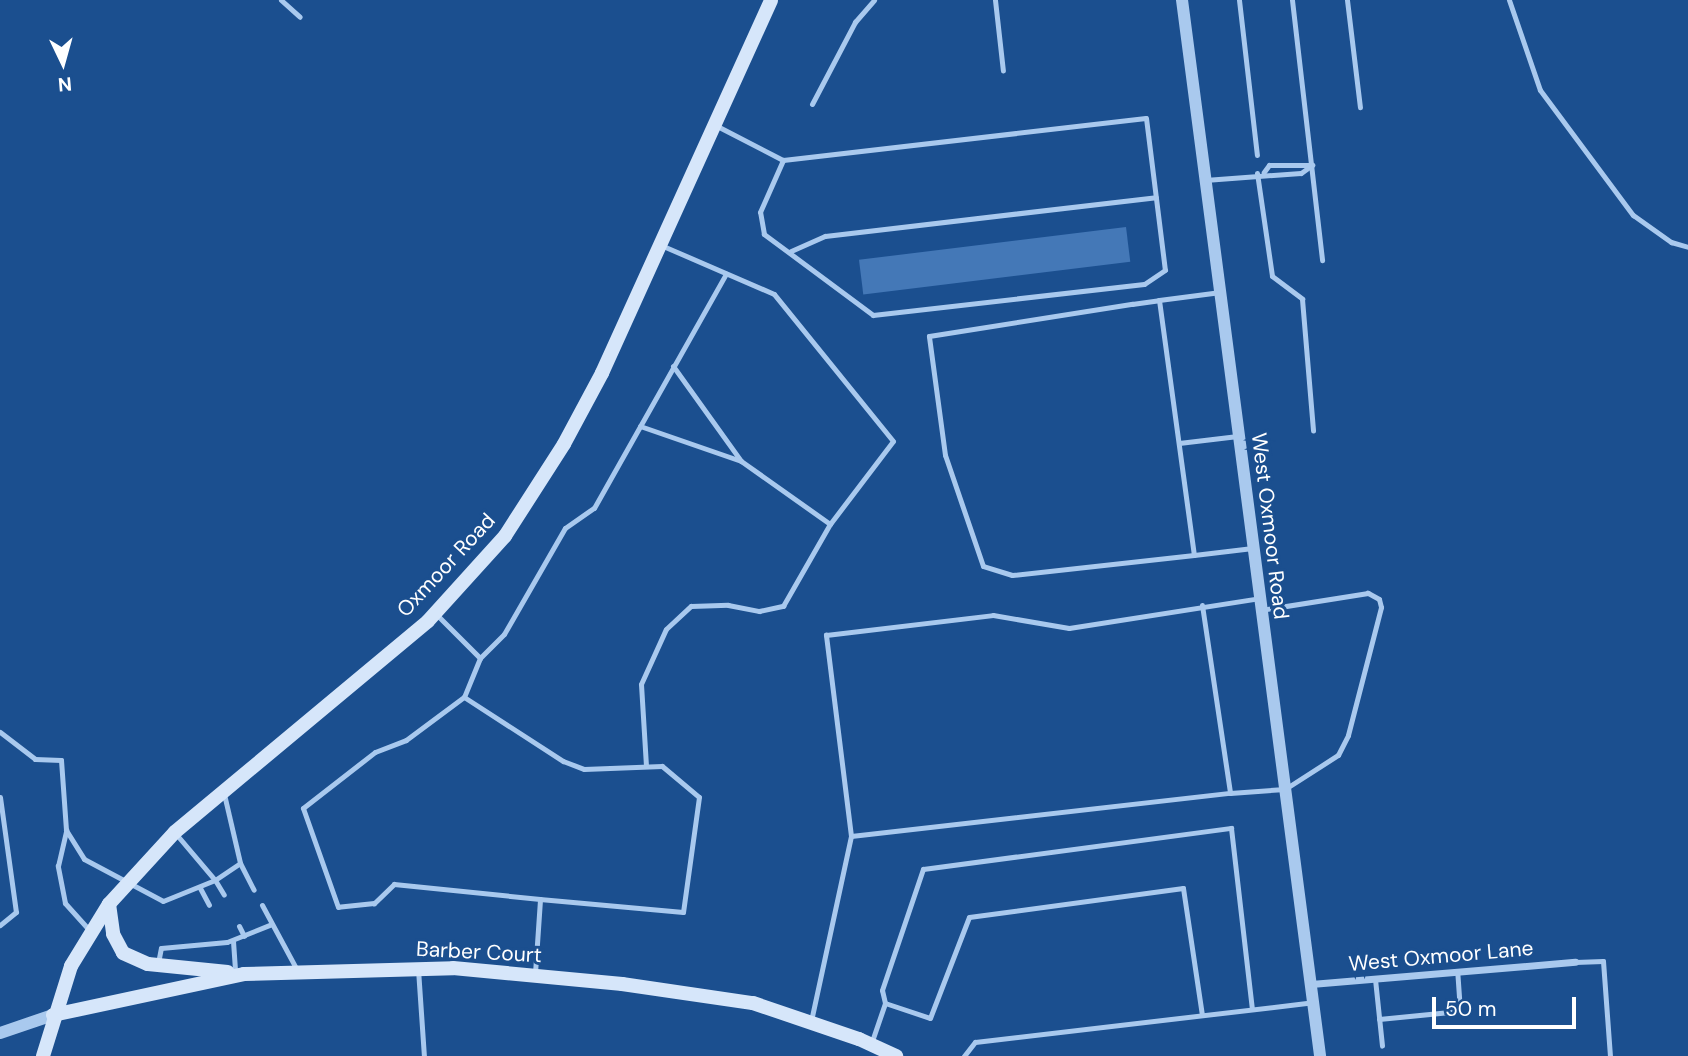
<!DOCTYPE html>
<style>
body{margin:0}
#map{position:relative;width:1688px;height:1056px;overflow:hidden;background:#1b4f8f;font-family:"DM Sans",sans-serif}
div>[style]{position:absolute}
.building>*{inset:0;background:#4478b7;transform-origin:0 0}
.service>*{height:5px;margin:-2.5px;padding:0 2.5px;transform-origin:2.5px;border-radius:2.5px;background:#a9c9ee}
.minor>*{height:7px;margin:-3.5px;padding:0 3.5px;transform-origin:3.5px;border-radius:3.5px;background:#a9c9ee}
.tertiary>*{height:12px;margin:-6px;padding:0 6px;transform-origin:6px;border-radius:6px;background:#a9c9ee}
.secondary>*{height:14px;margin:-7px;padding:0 7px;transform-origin:7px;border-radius:7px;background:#d6e6fa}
span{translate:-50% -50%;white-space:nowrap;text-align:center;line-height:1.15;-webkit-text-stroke:6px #1b4f8f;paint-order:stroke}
.street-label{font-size:21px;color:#fff}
.north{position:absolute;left:28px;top:28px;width:70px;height:70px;-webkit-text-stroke:5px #1b4f8f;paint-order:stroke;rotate:175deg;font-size:19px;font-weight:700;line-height:28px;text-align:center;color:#fff}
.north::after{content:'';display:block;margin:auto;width:24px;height:32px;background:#fff;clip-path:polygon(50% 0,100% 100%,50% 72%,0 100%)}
.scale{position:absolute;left:1432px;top:997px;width:144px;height:32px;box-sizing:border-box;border:4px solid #fff;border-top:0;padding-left:9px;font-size:21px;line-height:24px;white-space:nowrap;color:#fff;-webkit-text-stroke:5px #1b4f8f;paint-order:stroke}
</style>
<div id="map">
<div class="building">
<div style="left:1126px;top:227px;width:35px;height:269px;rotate:83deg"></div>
</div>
<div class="service">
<div style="left:281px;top:0;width:25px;rotate:42deg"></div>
<div style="left:995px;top:0;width:71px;rotate:83.6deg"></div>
<div style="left:1239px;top:0;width:156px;rotate:83.4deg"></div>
<div style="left:1292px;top:0;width:262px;rotate:83.4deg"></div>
<div style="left:1347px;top:0;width:108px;rotate:83.1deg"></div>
<div style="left:1509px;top:0;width:95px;rotate:71deg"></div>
<div style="left:1540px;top:90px;width:156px;rotate:53.4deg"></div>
<div style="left:1633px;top:215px;width:47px;rotate:35.4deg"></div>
<div style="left:1671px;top:242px;width:18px;rotate:16deg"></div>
<div style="left:812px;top:104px;width:93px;rotate:-62.3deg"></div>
<div style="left:855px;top:22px;width:29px;rotate:-49deg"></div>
<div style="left:717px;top:126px;width:74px;rotate:27.3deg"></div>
<div style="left:783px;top:160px;width:365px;rotate:-6.6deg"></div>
<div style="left:1146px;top:118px;width:153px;rotate:82.9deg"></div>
<div style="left:1165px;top:270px;width:25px;rotate:146deg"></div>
<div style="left:1144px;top:284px;width:273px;rotate:173.5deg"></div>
<div style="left:873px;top:315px;width:136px;rotate:-143.4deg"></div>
<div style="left:764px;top:234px;width:22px;rotate:-100deg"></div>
<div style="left:760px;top:212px;width:57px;rotate:-66.1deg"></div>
<div style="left:1257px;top:173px;width:104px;rotate:81.7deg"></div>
<div style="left:1272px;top:276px;width:38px;rotate:37deg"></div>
<div style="left:1302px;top:299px;width:132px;rotate:85.2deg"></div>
<div style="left:1205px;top:180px;width:96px;rotate:-4.2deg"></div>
<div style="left:1301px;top:173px;width:14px;rotate:-36deg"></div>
<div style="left:1312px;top:165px;width:43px;rotate:180deg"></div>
<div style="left:1269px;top:165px;width:9px;rotate:126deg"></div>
<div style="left:791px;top:251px;width:37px;rotate:-24deg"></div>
<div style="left:825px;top:236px;width:333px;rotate:-6.7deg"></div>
<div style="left:1159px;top:300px;width:257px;rotate:82.2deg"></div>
<div style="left:1194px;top:555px;width:183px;rotate:173.7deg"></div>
<div style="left:1012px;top:575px;width:30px;rotate:-163deg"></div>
<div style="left:983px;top:566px;width:117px;rotate:-108.9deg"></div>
<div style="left:945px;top:455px;width:120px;rotate:-97.7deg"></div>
<div style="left:929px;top:336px;width:206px;rotate:-9deg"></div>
<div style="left:1132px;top:304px;width:27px;rotate:-8deg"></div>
<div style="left:1159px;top:300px;width:62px;rotate:-7.5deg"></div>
<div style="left:673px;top:366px;width:117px;rotate:54.4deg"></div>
<div style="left:741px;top:461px;width:109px;rotate:35.3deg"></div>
<div style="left:640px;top:426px;width:107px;rotate:19.1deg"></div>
<div style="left:1179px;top:443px;width:59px;rotate:-6.8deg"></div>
<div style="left:1194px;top:555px;width:59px;rotate:-6.8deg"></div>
<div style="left:1202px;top:605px;width:190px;rotate:81.5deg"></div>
<div style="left:1230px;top:793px;width:55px;rotate:-4.2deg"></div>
<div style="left:1285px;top:789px;width:63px;rotate:-32.7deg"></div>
<div style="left:1338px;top:755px;width:22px;rotate:-63deg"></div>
<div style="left:1348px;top:735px;width:132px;rotate:-75.5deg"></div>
<div style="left:1381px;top:607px;width:8px;rotate:-104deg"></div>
<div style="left:1379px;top:599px;width:13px;rotate:-151deg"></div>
<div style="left:1368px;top:593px;width:108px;rotate:171deg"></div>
<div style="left:437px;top:615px;width:61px;rotate:45deg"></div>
<div style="left:480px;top:658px;width:42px;rotate:112.3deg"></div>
<div style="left:480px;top:658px;width:34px;rotate:-45deg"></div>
<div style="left:504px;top:634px;width:122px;rotate:-60.1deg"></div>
<div style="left:565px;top:528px;width:35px;rotate:-35deg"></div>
<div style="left:594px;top:508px;width:269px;rotate:-60.6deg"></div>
<div style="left:0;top:732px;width:44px;rotate:37.6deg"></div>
<div style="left:35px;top:759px;width:26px;rotate:2deg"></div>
<div style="left:61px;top:760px;width:70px;rotate:85.9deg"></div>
<div style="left:646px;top:766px;width:82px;rotate:-93.5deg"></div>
<div style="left:641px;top:684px;width:60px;rotate:-65.6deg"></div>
<div style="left:666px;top:629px;width:34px;rotate:-43deg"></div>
<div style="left:691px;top:606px;width:37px;rotate:-2deg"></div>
<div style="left:728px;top:605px;width:32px;rotate:11deg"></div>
<div style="left:759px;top:611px;width:25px;rotate:-12deg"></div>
<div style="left:783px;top:606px;width:95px;rotate:-60.2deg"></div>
<div style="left:830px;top:524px;width:104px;rotate:-52.8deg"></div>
<div style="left:893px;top:441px;width:189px;rotate:-129deg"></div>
<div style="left:774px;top:294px;width:121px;rotate:-156.6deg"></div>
<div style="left:224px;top:794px;width:71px;rotate:76.9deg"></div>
<div style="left:240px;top:863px;width:30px;rotate:63deg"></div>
<div style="left:0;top:797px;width:116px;rotate:82.1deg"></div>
<div style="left:16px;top:912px;width:21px;rotate:141deg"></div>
<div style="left:176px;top:834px;width:60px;rotate:49.7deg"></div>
<div style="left:215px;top:880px;width:30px;rotate:-34deg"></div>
<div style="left:851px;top:836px;width:381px;rotate:-6.5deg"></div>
<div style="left:200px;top:888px;width:19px;rotate:62deg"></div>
<div style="left:262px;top:905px;width:74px;rotate:61.7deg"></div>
<div style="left:239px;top:926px;width:11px;rotate:63deg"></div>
<div style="left:91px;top:932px;width:39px;rotate:-132deg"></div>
<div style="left:65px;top:903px;width:38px;rotate:-101deg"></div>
<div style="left:58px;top:866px;width:37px;rotate:-77deg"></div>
<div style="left:66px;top:830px;width:34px;rotate:58deg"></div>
<div style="left:84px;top:859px;width:89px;rotate:28deg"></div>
<div style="left:163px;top:901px;width:56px;rotate:-22deg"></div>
<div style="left:215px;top:880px;width:17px;rotate:59deg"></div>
<div style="left:233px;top:941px;width:32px;rotate:86deg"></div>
<div style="left:1575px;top:962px;width:28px;rotate:-2deg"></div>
<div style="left:1603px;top:961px;width:95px;rotate:85.8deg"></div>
<div style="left:158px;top:963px;width:15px;rotate:-79deg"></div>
<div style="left:161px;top:948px;width:66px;rotate:-5.2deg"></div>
<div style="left:227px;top:942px;width:48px;rotate:-21.8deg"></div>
<div style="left:418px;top:969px;width:87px;rotate:86.1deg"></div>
<div style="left:535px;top:973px;width:74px;rotate:-86.1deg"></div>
<div style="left:540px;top:899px;width:147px;rotate:-174.1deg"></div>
<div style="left:394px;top:884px;width:28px;rotate:136deg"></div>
<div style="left:374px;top:903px;width:36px;rotate:174deg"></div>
<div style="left:338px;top:907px;width:105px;rotate:-109.5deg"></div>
<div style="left:303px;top:808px;width:91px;rotate:-37.9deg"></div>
<div style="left:375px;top:752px;width:33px;rotate:-21deg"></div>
<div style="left:406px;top:740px;width:72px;rotate:-36.6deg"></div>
<div style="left:464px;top:697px;width:118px;rotate:32.9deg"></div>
<div style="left:563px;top:761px;width:22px;rotate:21deg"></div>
<div style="left:584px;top:769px;width:78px;rotate:-2.2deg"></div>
<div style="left:662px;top:766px;width:48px;rotate:40deg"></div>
<div style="left:699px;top:797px;width:116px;rotate:97.9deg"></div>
<div style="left:683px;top:912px;width:144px;rotate:-174.8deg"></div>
<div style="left:1375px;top:979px;width:67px;rotate:84deg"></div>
<div style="left:885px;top:1003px;width:47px;rotate:18.4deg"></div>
<div style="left:930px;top:1018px;width:108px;rotate:-68.9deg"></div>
<div style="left:969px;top:917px;width:216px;rotate:-7.7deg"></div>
<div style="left:1183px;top:888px;width:128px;rotate:81.5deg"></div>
<div style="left:1379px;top:1019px;width:81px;rotate:-5.6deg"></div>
<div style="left:1460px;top:1011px;width:39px;rotate:-94deg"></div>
<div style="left:811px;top:1021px;width:189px;rotate:-77.8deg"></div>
<div style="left:851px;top:836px;width:203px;rotate:-97.1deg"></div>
<div style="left:826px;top:635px;width:168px;rotate:-6.8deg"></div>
<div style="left:993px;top:615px;width:77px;rotate:9.7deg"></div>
<div style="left:1069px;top:628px;width:193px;rotate:-8.9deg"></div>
<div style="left:871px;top:1044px;width:43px;rotate:-71.1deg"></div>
<div style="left:885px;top:1003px;width:13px;rotate:-103deg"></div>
<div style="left:882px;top:990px;width:128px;rotate:-71.3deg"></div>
<div style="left:923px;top:869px;width:311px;rotate:-7.6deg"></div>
<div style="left:1231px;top:828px;width:182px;rotate:83.4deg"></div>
<div style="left:964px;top:1056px;width:18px;rotate:-52deg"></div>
<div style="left:975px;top:1042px;width:340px;rotate:-6.7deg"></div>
</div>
<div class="minor">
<div style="left:1311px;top:984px;width:265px;rotate:-4.8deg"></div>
</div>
<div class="tertiary">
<div style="left:1182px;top:0;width:1065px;rotate:82.55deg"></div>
<div style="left:0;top:1033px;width:56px;rotate:-18.8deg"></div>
</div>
<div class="secondary">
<div style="left:109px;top:904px;width:30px;rotate:82deg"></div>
<div style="left:113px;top:934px;width:21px;rotate:62deg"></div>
<div style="left:123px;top:953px;width:27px;rotate:24deg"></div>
<div style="left:148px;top:964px;width:80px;rotate:5.7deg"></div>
<div style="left:53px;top:1015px;width:195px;rotate:-12.1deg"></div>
<div style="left:244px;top:974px;width:209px;rotate:-1.6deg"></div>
<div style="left:453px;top:968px;width:170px;rotate:5.4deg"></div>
<div style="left:622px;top:984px;width:132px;rotate:8.3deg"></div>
<div style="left:753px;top:1003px;width:112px;rotate:18.8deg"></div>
<div style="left:859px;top:1039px;width:41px;rotate:24.7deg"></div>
<div style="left:43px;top:1056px;width:94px;rotate:-72.7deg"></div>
<div style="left:71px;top:966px;width:73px;rotate:-58.5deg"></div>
<div style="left:109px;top:904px;width:98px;rotate:-47.5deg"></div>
<div style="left:175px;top:832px;width:329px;rotate:-39.8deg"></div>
<div style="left:428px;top:621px;width:115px;rotate:-47.8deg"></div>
<div style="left:505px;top:536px;width:109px;rotate:-57.3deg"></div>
<div style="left:564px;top:444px;width:81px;rotate:-61.8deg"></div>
<div style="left:602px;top:373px;width:409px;rotate:-65.6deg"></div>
</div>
<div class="street-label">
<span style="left:1270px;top:526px;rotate:83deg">West Oxmoor Road</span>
<span style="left:446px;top:565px;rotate:-47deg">Oxmoor Road</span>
<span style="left:479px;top:952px;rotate:3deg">Barber Court</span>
<span style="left:1441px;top:956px;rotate:-5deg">West Oxmoor Lane</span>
</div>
<div class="north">N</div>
<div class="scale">50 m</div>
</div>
